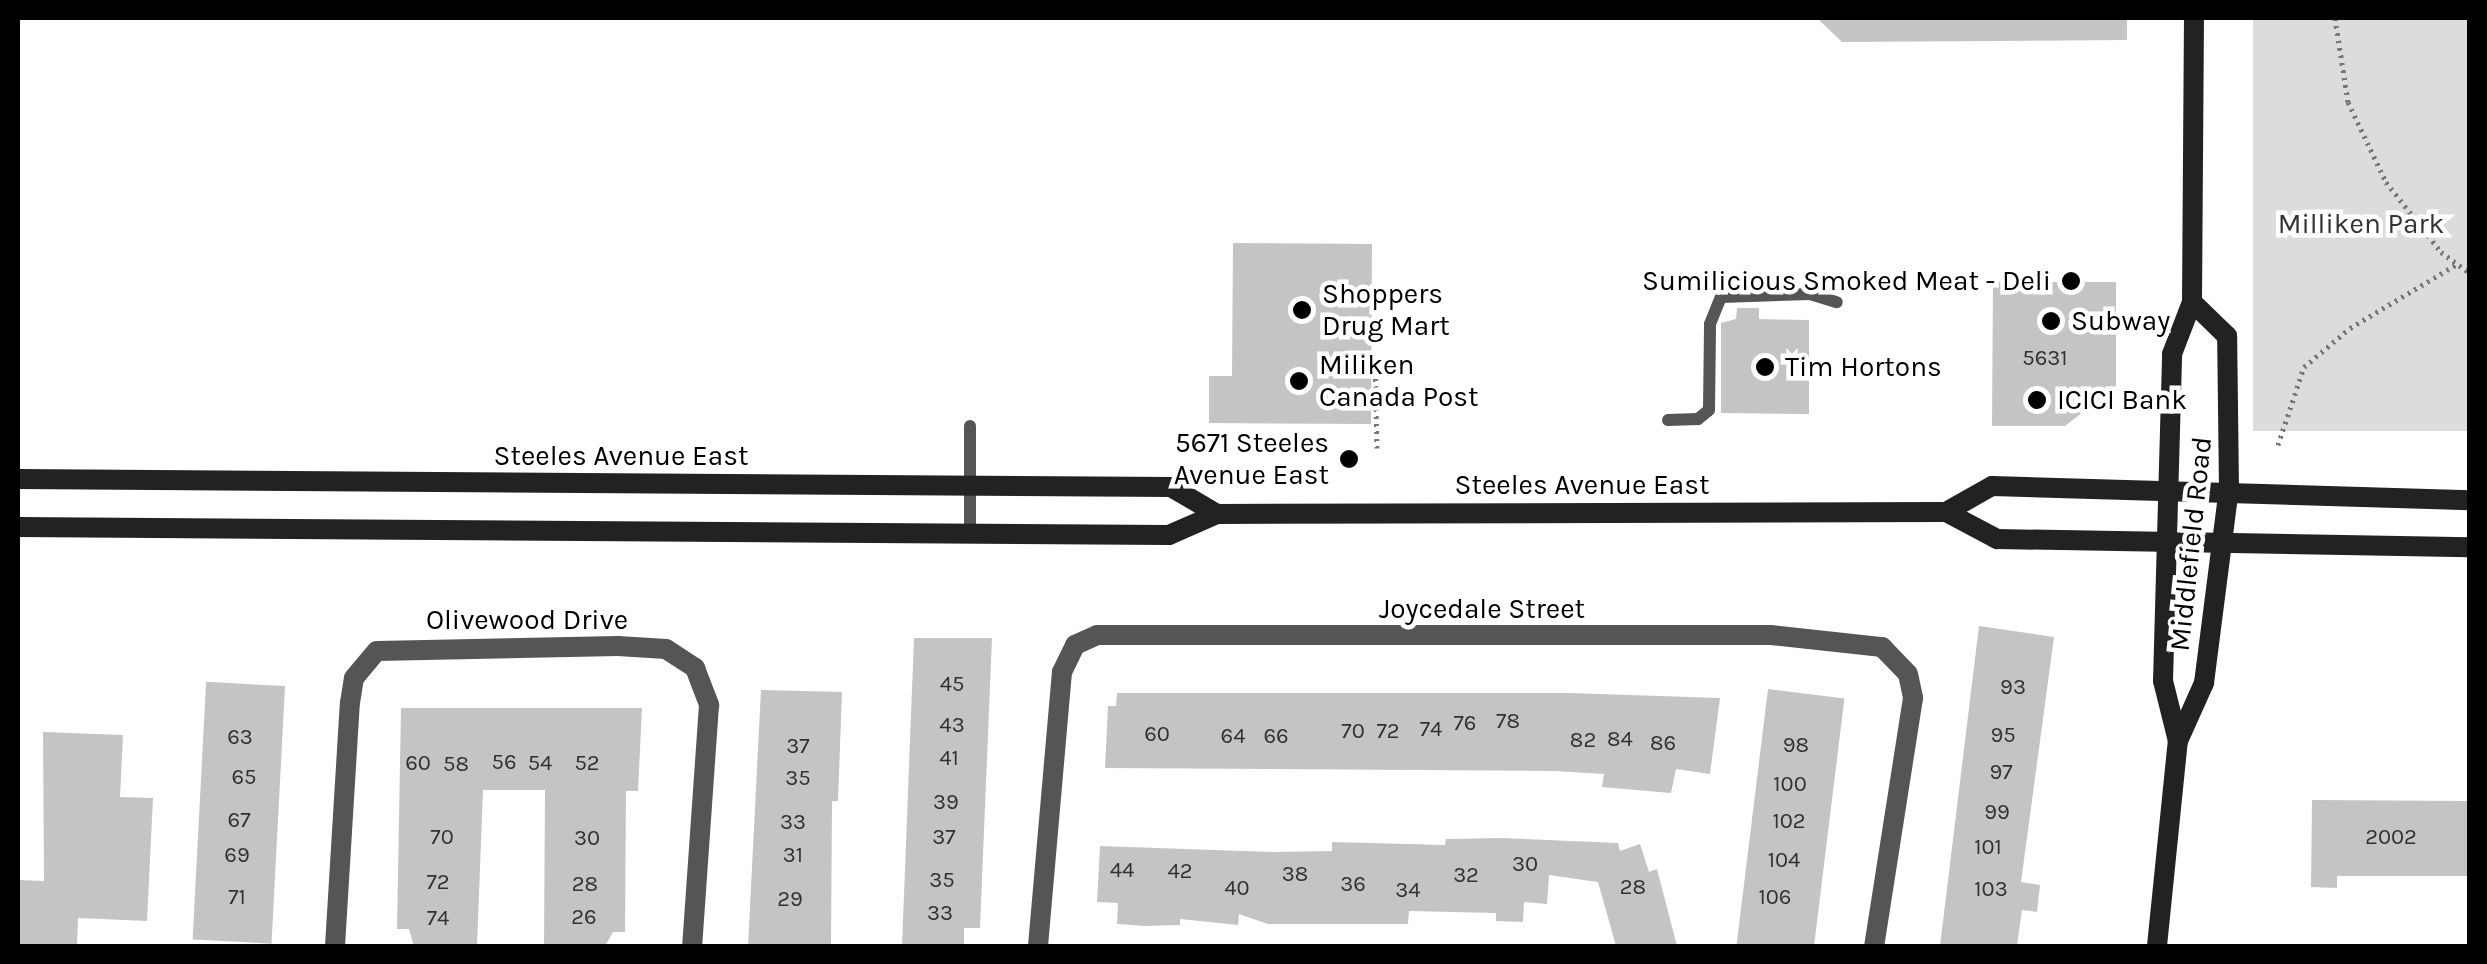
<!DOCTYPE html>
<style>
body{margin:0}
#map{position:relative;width:2487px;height:964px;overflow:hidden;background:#fff;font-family:Karla,sans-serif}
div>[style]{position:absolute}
.green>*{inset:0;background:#dcdcdc;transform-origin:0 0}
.building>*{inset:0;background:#c4c4c4;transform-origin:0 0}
.path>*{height:5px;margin-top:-2.5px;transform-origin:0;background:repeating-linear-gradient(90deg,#777 0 2.5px,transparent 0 7.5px)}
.lane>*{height:12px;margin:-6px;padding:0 6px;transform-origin:6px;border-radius:6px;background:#555}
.street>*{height:20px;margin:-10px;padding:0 10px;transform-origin:10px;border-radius:10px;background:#555}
.secondary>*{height:20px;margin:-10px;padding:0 10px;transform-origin:10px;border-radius:10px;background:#222}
.dots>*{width:28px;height:28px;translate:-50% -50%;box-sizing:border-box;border:5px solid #fff;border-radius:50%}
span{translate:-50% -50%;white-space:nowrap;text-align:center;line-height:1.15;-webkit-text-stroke:9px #fff;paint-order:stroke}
.number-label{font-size:22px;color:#313131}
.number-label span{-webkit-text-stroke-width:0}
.park-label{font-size:28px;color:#333}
.poi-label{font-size:28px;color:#000}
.right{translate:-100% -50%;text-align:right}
.left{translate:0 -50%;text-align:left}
.street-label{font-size:28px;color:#000}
.frame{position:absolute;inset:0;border:20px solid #000;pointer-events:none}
</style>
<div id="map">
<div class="green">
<div style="left:2253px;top:18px;width:216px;height:413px"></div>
</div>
<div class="building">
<div style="clip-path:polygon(1817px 18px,2127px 18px,2127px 40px,1842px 42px)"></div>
<div style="clip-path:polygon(1233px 243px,1372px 244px,1371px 424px,1209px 423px,1209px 376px,1232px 376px)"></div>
<div style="clip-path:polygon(1993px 282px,2116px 282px,2116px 386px,2065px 426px,1992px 426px)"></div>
<div style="clip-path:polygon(1737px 308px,1759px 308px,1759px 319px,1809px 320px,1809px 414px,1721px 413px,1721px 323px,1736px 319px)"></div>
<div style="clip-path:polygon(1979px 626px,2054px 637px,2021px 882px,2040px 885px,2037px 912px,2022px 910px,2017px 946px,1940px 946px)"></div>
<div style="clip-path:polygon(914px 638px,992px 638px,980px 928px,964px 928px,964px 946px,902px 946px)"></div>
<div style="left:285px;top:686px;width:258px;height:79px;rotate:93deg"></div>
<div style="left:1768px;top:689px;width:77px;height:260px;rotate:7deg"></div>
<div style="clip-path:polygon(761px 690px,842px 692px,838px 801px,832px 801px,831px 946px,748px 946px)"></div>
<div style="clip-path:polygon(1117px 693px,1569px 693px,1720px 698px,1710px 774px,1676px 769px,1671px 793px,1602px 787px,1604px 774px,1555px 771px,1105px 768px,1108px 706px,1116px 706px)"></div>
<div style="clip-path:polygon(401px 708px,642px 708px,638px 791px,626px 791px,625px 932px,613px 932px,605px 946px,544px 946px,545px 790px,483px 790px,477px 946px,414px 946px,409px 929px,397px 929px)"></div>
<div style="clip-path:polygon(43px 732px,123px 735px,120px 797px,153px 798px,147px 921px,78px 918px,77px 946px,18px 946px,18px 880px,44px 881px)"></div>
<div style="clip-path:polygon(2312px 800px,2470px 801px,2470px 876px,2337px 876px,2337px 888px,2311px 887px)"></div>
<div style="clip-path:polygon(1503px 838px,1618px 843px,1620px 851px,1640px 844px,1649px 872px,1657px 869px,1677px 946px,1616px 946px,1598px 882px,1549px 875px,1547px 904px,1524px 902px,1523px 922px,1496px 921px,1496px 913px,1409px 911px,1408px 924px,1268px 924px,1239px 914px,1238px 925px,1180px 919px,1180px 925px,1145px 926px,1117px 924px,1118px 903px,1097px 902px,1100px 846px,1273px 852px,1332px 851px,1332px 842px,1445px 845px,1446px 839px)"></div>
</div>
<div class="path">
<div style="left:2335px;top:18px;width:85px;rotate:81.2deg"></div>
<div style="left:2348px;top:102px;width:89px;rotate:64.6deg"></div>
<div style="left:2386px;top:182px;width:89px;rotate:51.8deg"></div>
<div style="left:2441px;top:252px;width:36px;rotate:36deg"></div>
<div style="left:1375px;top:356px;width:92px;rotate:88.8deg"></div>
<div style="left:2278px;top:445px;width:82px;rotate:-71.6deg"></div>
<div style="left:2304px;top:367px;width:60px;rotate:-40.3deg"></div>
<div style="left:2350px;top:328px;width:125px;rotate:-30.9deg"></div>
</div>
<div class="lane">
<div style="left:1668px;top:420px;width:30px;rotate:-2deg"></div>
<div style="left:1698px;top:419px;width:14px;rotate:-39deg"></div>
<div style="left:1709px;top:410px;width:86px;rotate:-89.3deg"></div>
<div style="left:1710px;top:324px;width:29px;rotate:-68deg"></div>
<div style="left:1721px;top:297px;width:89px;rotate:-1.9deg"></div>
<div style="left:1810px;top:294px;width:28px;rotate:17deg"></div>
<div style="left:970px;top:426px;width:107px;rotate:90deg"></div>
</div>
<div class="street">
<div style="left:335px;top:946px;width:243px;rotate:-86.5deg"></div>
<div style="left:350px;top:703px;width:25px;rotate:-81deg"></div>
<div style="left:354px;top:678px;width:35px;rotate:-50deg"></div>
<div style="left:377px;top:651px;width:241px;rotate:-1.2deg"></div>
<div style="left:618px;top:646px;width:48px;rotate:3.6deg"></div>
<div style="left:666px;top:649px;width:35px;rotate:33deg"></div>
<div style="left:695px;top:668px;width:40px;rotate:69deg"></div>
<div style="left:709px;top:705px;width:242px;rotate:94deg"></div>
<div style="left:1038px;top:946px;width:275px;rotate:-85deg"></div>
<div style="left:1062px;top:672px;width:30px;rotate:-64deg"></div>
<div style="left:1075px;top:645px;width:24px;rotate:-24deg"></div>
<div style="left:1097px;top:635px;width:674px"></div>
<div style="left:1771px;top:635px;width:112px;rotate:6.2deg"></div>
<div style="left:1882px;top:647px;width:37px;rotate:46deg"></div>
<div style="left:1908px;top:674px;width:25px;rotate:78deg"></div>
<div style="left:1913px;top:698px;width:251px;rotate:98.9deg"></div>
</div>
<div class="secondary">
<div style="left:18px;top:479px;width:1153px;rotate:0.4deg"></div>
<div style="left:1171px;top:487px;width:53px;rotate:30.4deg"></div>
<div style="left:1946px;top:512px;width:53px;rotate:-29.5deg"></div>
<div style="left:1992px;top:486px;width:478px;rotate:1.7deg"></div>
<div style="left:18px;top:527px;width:1151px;rotate:0.4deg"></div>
<div style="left:1169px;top:535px;width:52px;rotate:-23.6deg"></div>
<div style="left:1217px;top:514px;width:729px;rotate:-0.16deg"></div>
<div style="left:1946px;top:512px;width:58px;rotate:27.9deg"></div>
<div style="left:1997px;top:539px;width:473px;rotate:1deg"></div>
<div style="left:2178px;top:741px;width:62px;rotate:-104deg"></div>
<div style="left:2163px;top:681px;width:327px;rotate:-88.4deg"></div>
<div style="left:2172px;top:354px;width:56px;rotate:-69deg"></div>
<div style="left:2192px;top:302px;width:284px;rotate:-89.6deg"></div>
<div style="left:2157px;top:946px;width:206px;rotate:-84.2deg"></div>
<div style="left:2178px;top:741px;width:64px;rotate:-65.9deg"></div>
<div style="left:2204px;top:683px;width:196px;rotate:-82.7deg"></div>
<div style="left:2229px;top:489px;width:153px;rotate:-90.7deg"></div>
<div style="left:2227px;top:336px;width:49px;rotate:-135.8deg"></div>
</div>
<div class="dots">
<div style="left:2071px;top:281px;background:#000"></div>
<div style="left:1302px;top:310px;background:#000"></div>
<div style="left:2051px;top:321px;background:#000"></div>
<div style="left:1765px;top:367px;background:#000"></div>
<div style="left:1299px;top:381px;background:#000"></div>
<div style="left:2037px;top:400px;background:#000"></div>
<div style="left:1349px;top:459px;background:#000"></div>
</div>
<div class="number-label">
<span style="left:2045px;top:359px">5631</span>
<span style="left:952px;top:685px">45</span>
<span style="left:2013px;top:688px">93</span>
<span style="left:1508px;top:722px">78</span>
<span style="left:1465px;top:724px">76</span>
<span style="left:952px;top:726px">43</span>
<span style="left:1431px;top:730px">74</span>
<span style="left:1353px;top:732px">70</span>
<span style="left:1388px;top:732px">72</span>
<span style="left:1157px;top:735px">60</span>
<span style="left:2003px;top:736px">95</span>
<span style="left:1233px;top:737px">64</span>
<span style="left:1276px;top:737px">66</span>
<span style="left:240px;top:738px">63</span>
<span style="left:1620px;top:740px">84</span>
<span style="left:1583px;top:741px">82</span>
<span style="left:1663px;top:744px">86</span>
<span style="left:1796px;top:746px">98</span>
<span style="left:798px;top:747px">37</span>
<span style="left:949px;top:759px">41</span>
<span style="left:504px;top:763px">56</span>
<span style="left:418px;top:764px">60</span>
<span style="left:540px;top:764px">54</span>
<span style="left:587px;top:764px">52</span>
<span style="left:456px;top:765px">58</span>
<span style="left:2001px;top:773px">97</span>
<span style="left:244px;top:778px">65</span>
<span style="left:798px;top:779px">35</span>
<span style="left:1790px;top:785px">100</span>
<span style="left:946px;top:803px">39</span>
<span style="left:1997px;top:813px">99</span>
<span style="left:239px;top:821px">67</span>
<span style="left:1789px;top:822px">102</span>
<span style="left:793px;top:823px">33</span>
<span style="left:442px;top:838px">70</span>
<span style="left:944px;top:838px">37</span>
<span style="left:2391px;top:838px">2002</span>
<span style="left:587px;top:839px">30</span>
<span style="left:1988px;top:848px">101</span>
<span style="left:237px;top:856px">69</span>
<span style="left:793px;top:856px">31</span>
<span style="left:1784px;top:861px">104</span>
<span style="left:1525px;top:865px">30</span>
<span style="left:1122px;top:871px">44</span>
<span style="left:1180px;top:872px">42</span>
<span style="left:1295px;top:875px">38</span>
<span style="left:1466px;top:876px">32</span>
<span style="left:942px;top:881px">35</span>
<span style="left:438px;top:883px">72</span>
<span style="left:585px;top:885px">28</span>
<span style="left:1353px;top:885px">36</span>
<span style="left:1633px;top:888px">28</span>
<span style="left:1237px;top:889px">40</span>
<span style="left:1991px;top:890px">103</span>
<span style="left:1408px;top:891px">34</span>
<span style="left:237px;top:898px">71</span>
<span style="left:1775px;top:898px">106</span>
<span style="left:790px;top:900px">29</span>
<span style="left:940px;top:914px">33</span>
<span style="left:584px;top:918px">26</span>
<span style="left:438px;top:919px">74</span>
</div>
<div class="park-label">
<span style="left:2361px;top:224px">Milliken Park</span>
</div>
<div class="poi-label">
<span class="right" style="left:2051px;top:281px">Sumilicious Smoked Meat - Deli</span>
<span class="left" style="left:1322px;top:310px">Shoppers<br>Drug Mart</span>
<span class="left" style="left:2071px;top:321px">Subway</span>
<span class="left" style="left:1319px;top:381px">Miliken<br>Canada Post</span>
<span class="left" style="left:1785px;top:367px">Tim Hortons</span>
<span class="left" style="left:2057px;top:400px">ICICI Bank</span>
<span class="right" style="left:1329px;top:459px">5671 Steeles<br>Avenue East</span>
</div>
<div class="street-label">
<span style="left:621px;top:456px">Steeles Avenue East</span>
<span style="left:1582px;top:485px">Steeles Avenue East</span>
<span style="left:2191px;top:544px;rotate:-84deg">Middlefield Road</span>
<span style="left:1482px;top:609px">Joycedale Street</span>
<span style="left:527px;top:620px">Olivewood Drive</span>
</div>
<div class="frame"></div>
</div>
